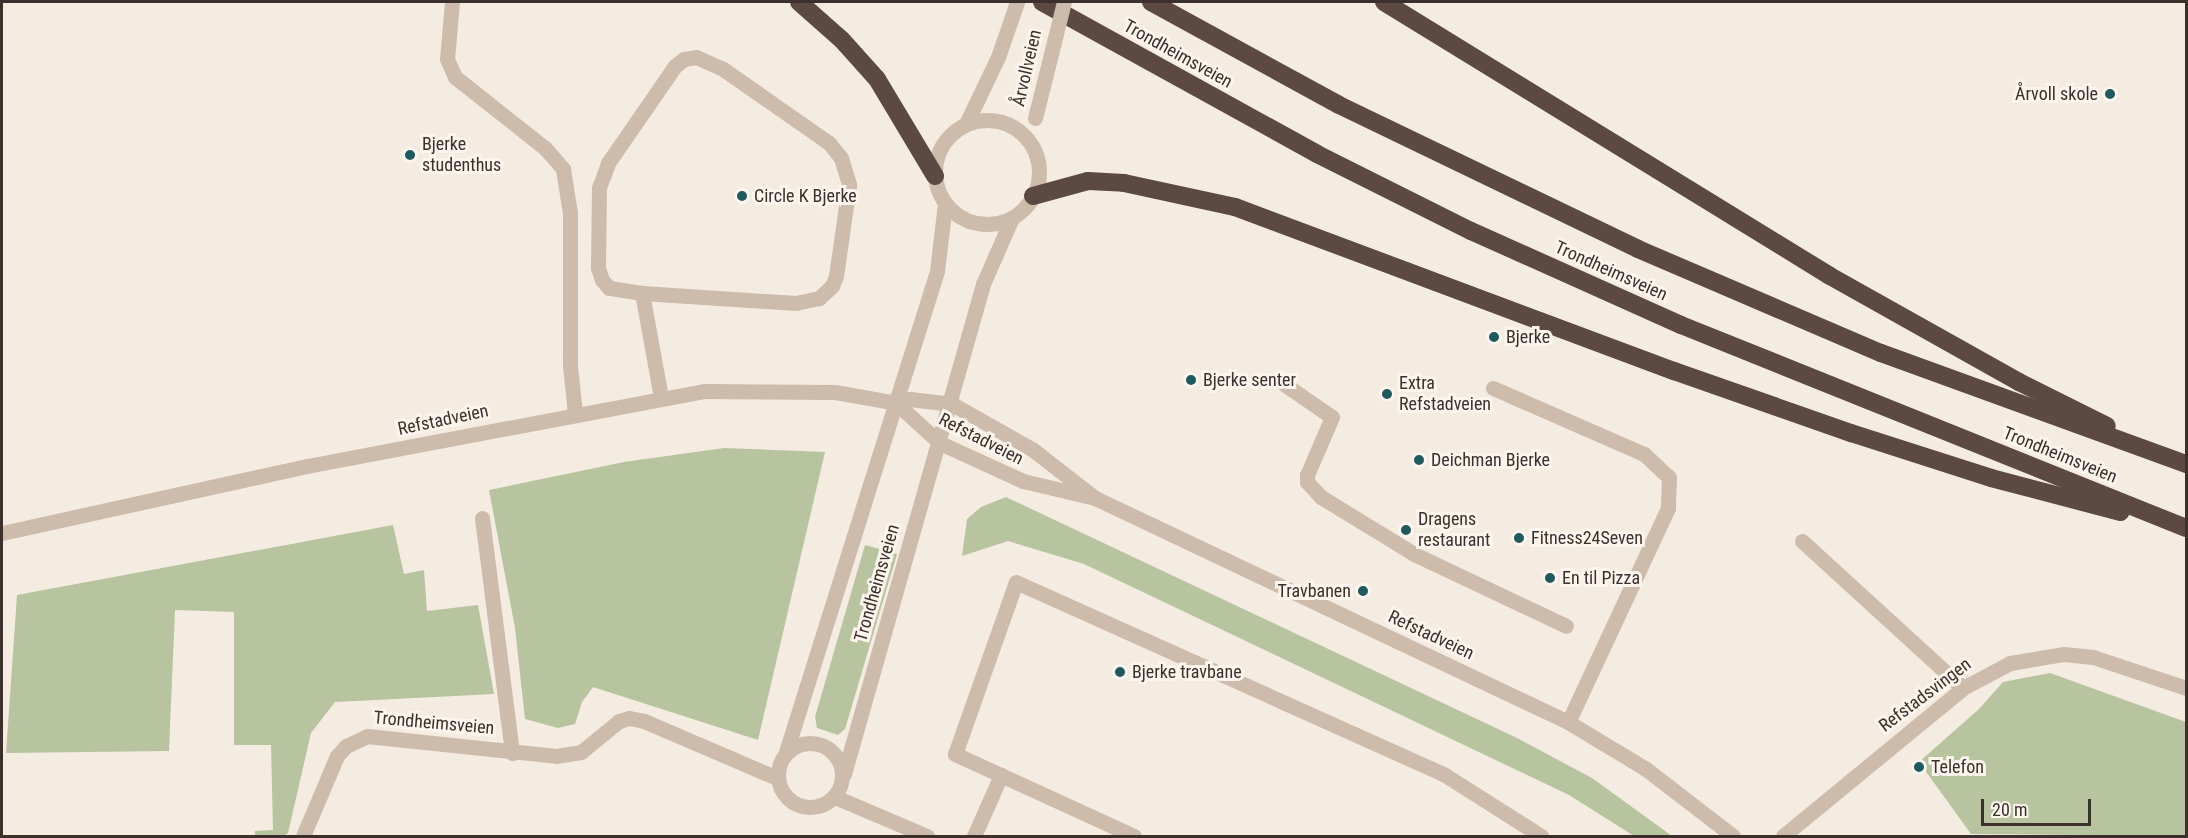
<!DOCTYPE html>
<meta charset="utf-8">
<style>
body{margin:0}
#map{position:relative;width:2188px;height:838px;overflow:hidden;background:#f4ebe1;font-family:"Roboto Condensed",sans-serif}
div>[style]{position:absolute}
.green>*{inset:0;background:#b8c4a0}
.minor>*{height:15px;margin:-7.5px;padding:0 7.5px;transform-origin:7.5px;border-radius:7.5px;background:#cdbbac}
.minor>.ring{margin:-7.5px;padding:0;box-sizing:content-box;background:none;border:15px solid #cdbbac;border-radius:50%}
.highway>*{height:18px;margin:-9px;padding:0 9px;transform-origin:9px;border-radius:9px;background:#5c4a42}
.minor-bridge>*{height:15px;margin:-7.5px;padding:0 7.5px;transform-origin:7.5px;border-radius:7.5px;background:#cdbbac}
.dots>*{width:16px;height:16px;translate:-50% -50%;box-sizing:border-box;border:3px solid #fbf5ee;border-radius:50%}
span{translate:-50% -50%;white-space:nowrap;text-align:center;line-height:1.15;-webkit-text-stroke:6px #fbf5ee;paint-order:stroke}
.street-label{font-size:18px;color:#3b302b}
.poi-label{font-size:18px;color:#3b302b}
.right{translate:-100% -50%;text-align:right}
.left{translate:0 -50%;text-align:left}
.frame{position:absolute;inset:0;border:3px solid #3b302b;pointer-events:none}
.scale{position:absolute;left:1981px;top:799px;width:110px;height:27px;box-sizing:border-box;border:3px solid #3b302b;border-top:0;padding-left:8px;font-size:18px;line-height:21px;white-space:nowrap;color:#3b302b;-webkit-text-stroke:4px #fbf5ee;paint-order:stroke}
</style>
<div id="map">
<div class="green">
<div style="clip-path:polygon(724px 448px,825px 452px,758px 740px,593px 687px,582px 702px,575px 724px,558px 728px,525px 719px,515px 628px,489px 490px,624px 462px)"></div>
<div style="clip-path:polygon(1006px 497px,1515px 737px,1592px 778px,1672px 836px,1634px 836px,1569px 795px,1084px 564px,1008px 541px,962px 556px,967px 519px,981px 507px)"></div>
<div style="clip-path:polygon(393px 525px,404px 574px,424px 570px,427px 611px,478px 605px,494px 694px,335px 702px,311px 733px,288px 833px,284px 836px,255px 836px,255px 831px,273px 830px,271px 745px,234px 745px,234px 612px,175px 610px,169px 751px,6px 753px,17px 595px)"></div>
<div style="clip-path:polygon(865px 545px,897px 554px,845px 729px,838px 735px,817px 728px,815px 717px)"></div>
<div style="clip-path:polygon(2050px 673px,2186px 722px,2186px 836px,1971px 834px,1919px 762px,1979px 709px,2003px 682px)"></div>
</div>
<div class="minor">
<div style="left:452px;top:2px;width:57px;rotate:95deg"></div>
<div style="left:447px;top:59px;width:20px;rotate:66deg"></div>
<div style="left:455px;top:77px;width:115px;rotate:38.3deg"></div>
<div style="left:545px;top:148px;width:28px;rotate:49deg"></div>
<div style="left:563px;top:169px;width:45px;rotate:81deg"></div>
<div style="left:570px;top:213px;width:153px;rotate:90deg"></div>
<div style="left:570px;top:366px;width:47px;rotate:83.9deg"></div>
<div style="left:696px;top:57px;width:30px;rotate:24deg"></div>
<div style="left:723px;top:69px;width:129px;rotate:34.9deg"></div>
<div style="left:829px;top:143px;width:19px;rotate:51deg"></div>
<div style="left:841px;top:158px;width:28px;rotate:73deg"></div>
<div style="left:849px;top:185px;width:92px;rotate:98.1deg"></div>
<div style="left:836px;top:276px;width:11px;rotate:112deg"></div>
<div style="left:832px;top:286px;width:18px;rotate:137deg"></div>
<div style="left:819px;top:298px;width:24px;rotate:168deg"></div>
<div style="left:796px;top:303px;width:154px;rotate:-176.3deg"></div>
<div style="left:642px;top:293px;width:33px;rotate:-171deg"></div>
<div style="left:609px;top:288px;width:11px;rotate:-131deg"></div>
<div style="left:602px;top:280px;width:13px;rotate:-108deg"></div>
<div style="left:598px;top:268px;width:80px;rotate:-89.3deg"></div>
<div style="left:599px;top:188px;width:27px;rotate:-70deg"></div>
<div style="left:608px;top:163px;width:118px;rotate:-55.4deg"></div>
<div style="left:675px;top:66px;width:11px;rotate:-38deg"></div>
<div style="left:684px;top:59px;width:12px;rotate:-9deg"></div>
<div class="ring" style="left:935px;top:120px;width:89px;height:89px"></div>
<div style="left:966px;top:124px;width:74px;rotate:-64.5deg"></div>
<div style="left:998px;top:57px;width:58px;rotate:-70.9deg"></div>
<div style="left:642px;top:293px;width:107px;rotate:79.7deg"></div>
<div style="left:1284px;top:384px;width:58px;rotate:34.5deg"></div>
<div style="left:1332px;top:417px;width:63px;rotate:113.3deg"></div>
<div style="left:1307px;top:475px;width:7px;rotate:90deg"></div>
<div style="left:1307px;top:482px;width:21px;rotate:47deg"></div>
<div style="left:1321px;top:497px;width:109px;rotate:31.5deg"></div>
<div style="left:1414px;top:554px;width:168px;rotate:25.3deg"></div>
<div style="left:1493px;top:388px;width:165px;rotate:23.6deg"></div>
<div style="left:1644px;top:454px;width:34px;rotate:43deg"></div>
<div style="left:1669px;top:477px;width:31px;rotate:92deg"></div>
<div style="left:1668px;top:508px;width:236px;rotate:115deg"></div>
<div style="left:896px;top:403px;width:59px;rotate:42.3deg"></div>
<div style="left:940px;top:443px;width:91px;rotate:24.6deg"></div>
<div style="left:1023px;top:481px;width:74px;rotate:13.3deg"></div>
<div style="left:1095px;top:498px;width:523px;rotate:25.34deg"></div>
<div style="left:1568px;top:722px;width:91px;rotate:31.1deg"></div>
<div style="left:1646px;top:769px;width:110px;rotate:37.6deg"></div>
<div style="left:482px;top:518px;width:237px;rotate:82.7deg"></div>
<div style="left:2px;top:533px;width:312px;rotate:-12.4deg"></div>
<div style="left:307px;top:466px;width:405px;rotate:-10.7deg"></div>
<div style="left:705px;top:391px;width:130px;rotate:0.4deg"></div>
<div style="left:835px;top:392px;width:62px;rotate:10.2deg"></div>
<div style="left:896px;top:403px;width:15px;rotate:-16deg"></div>
<div style="left:910px;top:399px;width:42px;rotate:6.8deg"></div>
<div style="left:952px;top:404px;width:92px;rotate:29.4deg"></div>
<div style="left:1032px;top:449px;width:80px;rotate:37.9deg"></div>
<div style="left:1802px;top:541px;width:218px;rotate:42.4deg"></div>
<div class="ring" style="left:778px;top:743px;width:49px;height:49px"></div>
<div style="left:786px;top:752px;width:504px;rotate:-72.57deg"></div>
<div style="left:937px;top:271px;width:67px;rotate:-83.2deg"></div>
<div style="left:844px;top:774px;width:509px;rotate:-74.16deg"></div>
<div style="left:983px;top:284px;width:72px;rotate:-66.3deg"></div>
<div style="left:835px;top:797px;width:100px;rotate:23deg"></div>
<div style="left:303px;top:836px;width:87px;rotate:-67deg"></div>
<div style="left:337px;top:756px;width:13px;rotate:-48deg"></div>
<div style="left:346px;top:746px;width:23px;rotate:-25deg"></div>
<div style="left:367px;top:736px;width:190px;rotate:6deg"></div>
<div style="left:556px;top:756px;width:25px;rotate:-9deg"></div>
<div style="left:581px;top:752px;width:49px;rotate:-39.2deg"></div>
<div style="left:619px;top:721px;width:10px;rotate:-17deg"></div>
<div style="left:629px;top:718px;width:15px;rotate:11deg"></div>
<div style="left:644px;top:721px;width:145px;rotate:23.2deg"></div>
<div style="left:974px;top:836px;width:67px;rotate:-66.1deg"></div>
<div style="left:1134px;top:836px;width:197px;rotate:-155.4deg"></div>
<div style="left:955px;top:754px;width:182px;rotate:-70.5deg"></div>
<div style="left:1016px;top:582px;width:470px;rotate:24.2deg"></div>
<div style="left:1445px;top:775px;width:114px;rotate:32.4deg"></div>
<div style="left:1783px;top:836px;width:233px;rotate:-39.4deg"></div>
<div style="left:1963px;top:688px;width:53px;rotate:-28deg"></div>
<div style="left:2010px;top:663px;width:55px;rotate:-9.5deg"></div>
<div style="left:2064px;top:654px;width:29px;rotate:6deg"></div>
<div style="left:2093px;top:657px;width:98px;rotate:18.4deg"></div>
</div>
<div class="highway">
<div style="left:799px;top:2px;width:57px;rotate:41.5deg"></div>
<div style="left:842px;top:40px;width:52px;rotate:48.1deg"></div>
<div style="left:877px;top:79px;width:113px;rotate:59.1deg"></div>
<div style="left:1042px;top:2px;width:314px;rotate:28.9deg"></div>
<div style="left:1317px;top:154px;width:172px;rotate:26.6deg"></div>
<div style="left:1471px;top:231px;width:230px;rotate:24.1deg"></div>
<div style="left:1681px;top:325px;width:544px;rotate:21.9deg"></div>
<div style="left:1151px;top:2px;width:214px;rotate:28.7deg"></div>
<div style="left:1339px;top:105px;width:332px;rotate:25.7deg"></div>
<div style="left:1638px;top:249px;width:264px;rotate:23.2deg"></div>
<div style="left:1881px;top:353px;width:325px;rotate:20deg"></div>
<div style="left:1384px;top:2px;width:523px;rotate:31.56deg"></div>
<div style="left:1830px;top:276px;width:217px;rotate:29.3deg"></div>
<div style="left:2019px;top:382px;width:98px;rotate:26.6deg"></div>
<div style="left:1033px;top:196px;width:57px;rotate:-15.3deg"></div>
<div style="left:1088px;top:181px;width:36px;rotate:3deg"></div>
<div style="left:1124px;top:183px;width:114px;rotate:12.2deg"></div>
<div style="left:1235px;top:207px;width:469px;rotate:20.5deg"></div>
<div style="left:1674px;top:371px;width:188px;rotate:19.3deg"></div>
<div style="left:1851px;top:433px;width:147px;rotate:17.8deg"></div>
<div style="left:1991px;top:478px;width:134px;rotate:14.7deg"></div>
</div>
<div class="minor-bridge">
<div style="left:1035px;top:118px;width:120px;rotate:-76deg"></div>
</div>
<div class="dots">
<div style="left:2110px;top:94px;background:#1f5a5e"></div>
<div style="left:410px;top:155px;background:#1f5a5e"></div>
<div style="left:742px;top:196px;background:#1f5a5e"></div>
<div style="left:1494px;top:337px;background:#1f5a5e"></div>
<div style="left:1191px;top:380px;background:#1f5a5e"></div>
<div style="left:1387px;top:394px;background:#1f5a5e"></div>
<div style="left:1419px;top:460px;background:#1f5a5e"></div>
<div style="left:1406px;top:530px;background:#1f5a5e"></div>
<div style="left:1519px;top:538px;background:#1f5a5e"></div>
<div style="left:1550px;top:578px;background:#1f5a5e"></div>
<div style="left:1363px;top:591px;background:#1f5a5e"></div>
<div style="left:1120px;top:672px;background:#1f5a5e"></div>
<div style="left:1919px;top:767px;background:#1f5a5e"></div>
</div>
<div class="street-label">
<span style="left:1178px;top:54px;rotate:29deg">Trondheimsveien</span>
<span style="left:1027px;top:68px;rotate:-77deg">Årvollveien</span>
<span style="left:1611px;top:271px;rotate:24deg">Trondheimsveien</span>
<span style="left:443px;top:420px;rotate:-12deg">Refstadveien</span>
<span style="left:981px;top:439px;rotate:27deg">Refstadveien</span>
<span style="left:2060px;top:455px;rotate:22deg">Trondheimsveien</span>
<span style="left:877px;top:583px;rotate:-74deg">Trondheimsveien</span>
<span style="left:1431px;top:635px;rotate:25deg">Refstadveien</span>
<span style="left:1925px;top:695px;rotate:-37deg">Refstadsvingen</span>
<span style="left:434px;top:723px;rotate:5deg">Trondheimsveien</span>
</div>
<div class="poi-label">
<span class="right" style="left:2098px;top:94px">Årvoll skole</span>
<span class="left" style="left:422px;top:155px">Bjerke<br>studenthus</span>
<span class="left" style="left:754px;top:196px">Circle K Bjerke</span>
<span class="left" style="left:1506px;top:337px">Bjerke</span>
<span class="left" style="left:1203px;top:380px">Bjerke senter</span>
<span class="left" style="left:1399px;top:394px">Extra<br>Refstadveien</span>
<span class="left" style="left:1431px;top:460px">Deichman Bjerke</span>
<span class="left" style="left:1418px;top:530px">Dragens<br>restaurant</span>
<span class="left" style="left:1531px;top:538px">Fitness24Seven</span>
<span class="left" style="left:1562px;top:578px">En til Pizza</span>
<span class="right" style="left:1351px;top:591px">Travbanen</span>
<span class="left" style="left:1132px;top:672px">Bjerke travbane</span>
<span class="left" style="left:1931px;top:767px">Telefon</span>
</div>
<div class="frame"></div>
<div class="scale">20 m</div>
</div>
